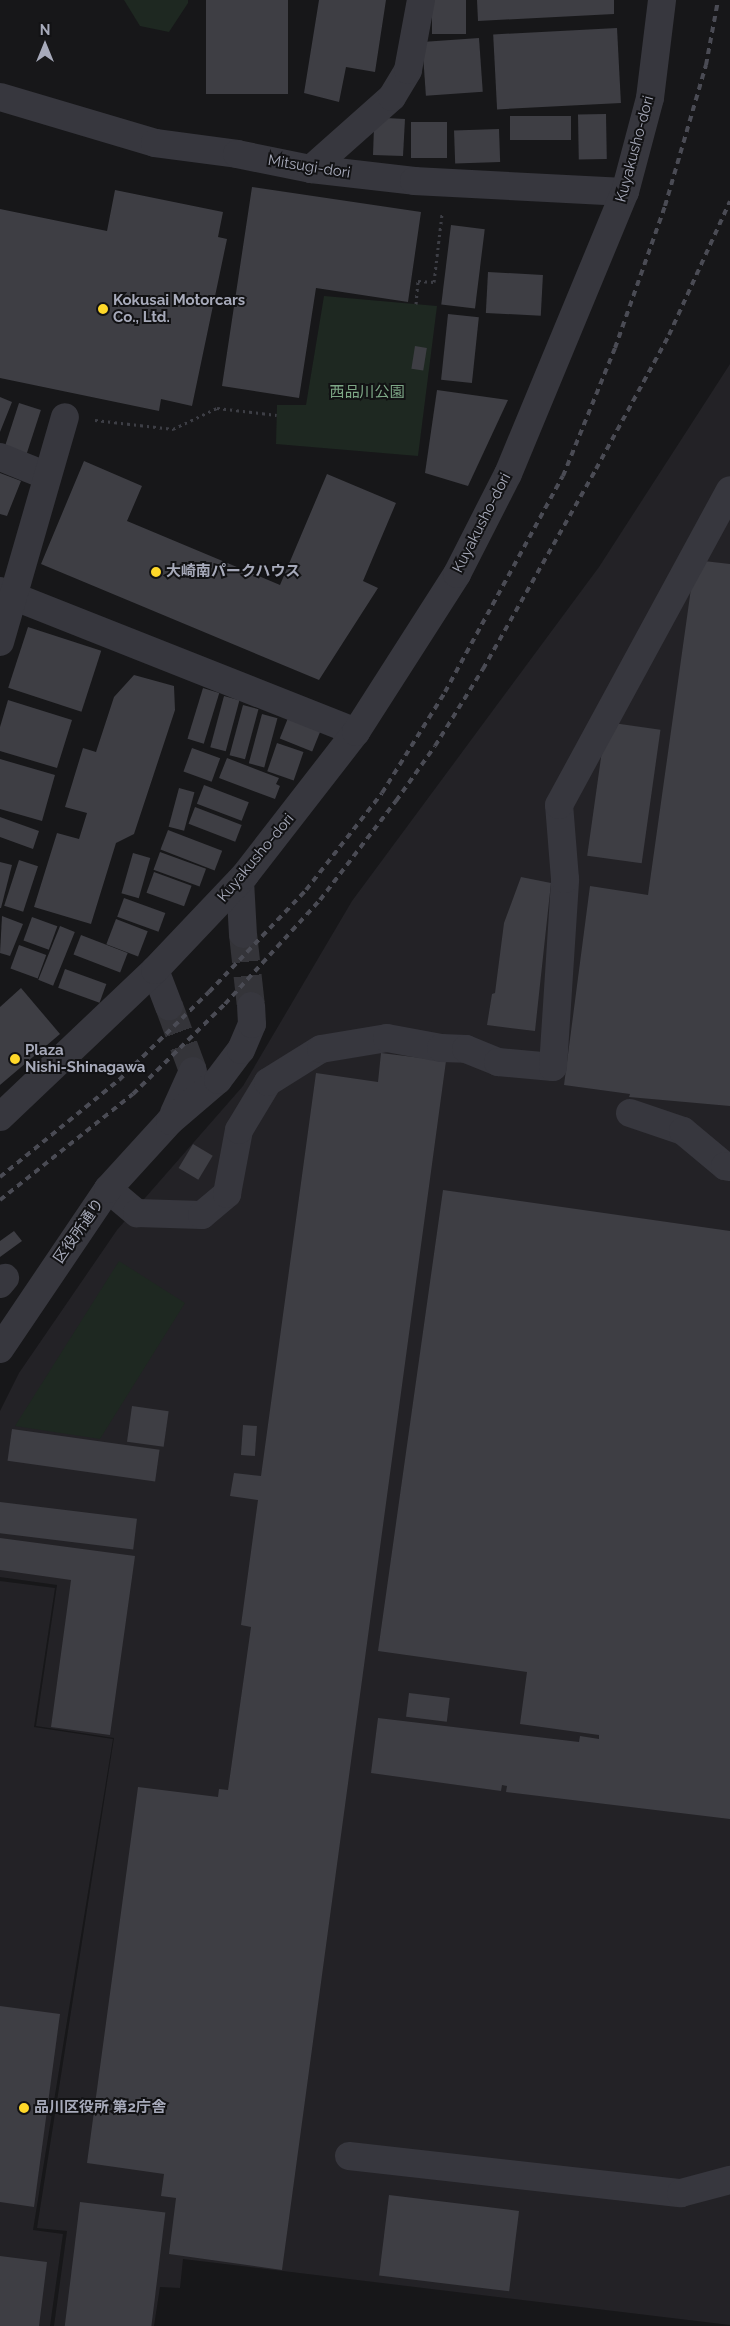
<!DOCTYPE html>
<meta charset="utf-8">
<style>
body{margin:0}
#map{position:relative;width:730px;height:2326px;overflow:hidden;background:#171719;font-family:Raleway,"Noto Sans JP",sans-serif}
div>[style]{position:absolute}
.built>*{inset:0;background:#232226}
.green>*{inset:0;background:#1e2821}
.building>*{inset:0;background:#3e3e44;transform-origin:0 0}
.minor-tunnel>*{height:28px;margin-top:-14px;transform-origin:0;background:repeating-linear-gradient(90deg,#343439 0 28px,transparent 0 42px)}
.path>*{height:3px;margin-top:-1.5px;transform-origin:0;background:repeating-linear-gradient(90deg,#3d3e45 0 2.5px,transparent 0 6.5px)}
.minor>*{height:28px;margin:-14px;padding:0 14px;transform-origin:14px;border-radius:14px;background:#37373e}
.rail>*{height:4px;margin-top:-2px;transform-origin:0;background:repeating-linear-gradient(90deg,#4a4b54 0 6px,transparent 0 11px)}
.dots>*{width:14px;height:14px;translate:-50% -50%;box-sizing:border-box;border:2px solid #121214;border-radius:50%}
span{translate:-50% -50%;white-space:nowrap;text-align:center;line-height:1.15;-webkit-text-stroke:4px #121214;paint-order:stroke}
.street-label{font-size:15px;color:#a7aaba}
.poi-label{font-size:15px;color:#a7aaba;font-weight:700}
.left{translate:0 -50%;text-align:left}
.park-label{font-size:15px;color:#7da786}
.north{position:absolute;left:20px;top:20px;width:50px;height:50px;-webkit-text-stroke:4px #121214;paint-order:stroke;rotate:0deg;font-size:14px;font-weight:700;line-height:20px;text-align:center;color:#a7aaba}
.north::after{content:'';display:block;margin:auto;width:18px;height:22px;background:#a7aaba;clip-path:polygon(50% 0,100% 100%,50% 72%,0 100%)}
</style>
<div id="map">
<div class="built">
<div style="clip-path:polygon(730px 364px,730px 2325px,183px 2259px,180px 2288px,160px 2287px,154px 2326px,54px 2326px,67px 2231px,37px 2228px,114px 1738px,36px 1726px,57px 1585px,0 1577px,0 1411px,19px 1373px,117px 1230px,243px 1086px,352px 901px,599px 567px)"></div>
<div style="clip-path:polygon(0 1581px,55px 1588px,34px 1727px,113px 1739px,33px 2230px,63px 2234px,50px 2326px,0 2326px)"></div>
</div>
<div class="green">
<div style="clip-path:polygon(124px 0,188px 0,188px 3px,169px 32px,140px 26px)"></div>
<div style="clip-path:polygon(324px 296px,437px 306px,418px 456px,276px 444px,277px 405px,306px 405px)"></div>
<div style="clip-path:polygon(119px 1261px,185px 1303px,100px 1439px,15px 1426px)"></div>
</div>
<div class="building">
<div style="left:206px;top:0;width:82px;height:94px"></div>
<div style="clip-path:polygon(319px 0,386px 0,375px 72px,346px 67px,339px 102px,304px 93px)"></div>
<div style="left:432px;top:0;width:34px;height:34px"></div>
<div style="clip-path:polygon(477px 0,614px 0,614px 14px,478px 21px)"></div>
<div style="left:617px;top:28px;width:75px;height:124px;rotate:87deg"></div>
<div style="left:479px;top:38px;width:54px;height:57px;rotate:86deg"></div>
<div style="left:606px;top:114px;width:45px;height:28px;rotate:89deg"></div>
<div style="left:571px;top:116px;width:24px;height:61px;rotate:90deg"></div>
<div style="clip-path:polygon(386px 118px,405px 119px,403px 156px,373px 155px,374px 127px)"></div>
<div style="left:411px;top:122px;width:36px;height:36px"></div>
<div style="left:499px;top:129px;width:33px;height:45px;rotate:88deg"></div>
<div style="clip-path:polygon(252px 187px,421px 212px,408px 302px,316px 288px,299px 398px,222px 386px)"></div>
<div style="clip-path:polygon(115px 190px,223px 212px,218px 237px,227px 239px,192px 406px,161px 399px,159px 411px,0 378px,0 209px,107px 231px)"></div>
<div style="left:451px;top:225px;width:34px;height:80px;rotate:7deg"></div>
<div style="left:488px;top:272px;width:55px;height:41px;rotate:3deg"></div>
<div style="left:448px;top:314px;width:31px;height:66px;rotate:6deg"></div>
<div style="left:415px;top:346px;width:12px;height:23px;rotate:9deg"></div>
<div style="clip-path:polygon(437px 390px,508px 400px,468px 486px,425px 473px)"></div>
<div style="clip-path:polygon(0 397px,12px 402px,0 432px)"></div>
<div style="left:19px;top:403px;width:23px;height:47px;rotate:18deg"></div>
<div style="clip-path:polygon(84px 461px,142px 486px,127px 521px,280px 585px,327px 474px,396px 503px,363px 581px,378px 588px,319px 680px,41px 564px)"></div>
<div style="clip-path:polygon(0 473px,21px 481px,7px 516px,0 514px)"></div>
<div style="clip-path:polygon(695px 560px,730px 564px,730px 1106px,629px 1097px,630px 1094px,564px 1085px,590px 886px,648px 895px)"></div>
<div style="left:28px;top:627px;width:77px;height:64px;rotate:18deg"></div>
<div style="clip-path:polygon(134px 675px,174px 686px,175px 710px,134px 834px,116px 843px,91px 924px,34px 907px,57px 833px,79px 839px,87px 813px,65px 807px,83px 748px,96px 752px,114px 697px)"></div>
<div style="left:203px;top:688px;width:17px;height:53px;rotate:17deg"></div>
<div style="left:224px;top:696px;width:16px;height:53px;rotate:15deg"></div>
<div style="clip-path:polygon(8px 700px,72px 720px,57px 768px,0 751px,0 727px)"></div>
<div style="left:243px;top:705px;width:16px;height:52px;rotate:15deg"></div>
<div style="left:262px;top:714px;width:16px;height:51px;rotate:15deg"></div>
<div style="left:288px;top:718px;width:35px;height:22px;rotate:22deg"></div>
<div style="left:606px;top:722px;width:55px;height:135px;rotate:8deg"></div>
<div style="left:277px;top:743px;width:28px;height:30px;rotate:19deg"></div>
<div style="left:192px;top:748px;width:30px;height:25px;rotate:20deg"></div>
<div style="clip-path:polygon(227px 758px,279px 778px,276px 784px,280px 786px,275px 799px,219px 778px)"></div>
<div style="clip-path:polygon(0 759px,55px 775px,42px 821px,0 809px)"></div>
<div style="left:204px;top:785px;width:48px;height:20px;rotate:21deg"></div>
<div style="left:179px;top:788px;width:16px;height:40px;rotate:15deg"></div>
<div style="left:195px;top:807px;width:50px;height:18px;rotate:21deg"></div>
<div style="clip-path:polygon(0 817px,39px 831px,33px 849px,0 837px)"></div>
<div style="left:168px;top:830px;width:58px;height:21px;rotate:21deg"></div>
<div style="left:160px;top:852px;width:49px;height:19px;rotate:20deg"></div>
<div style="left:133px;top:853px;width:18px;height:42px;rotate:16deg"></div>
<div style="left:19px;top:860px;width:20px;height:48px;rotate:18deg"></div>
<div style="clip-path:polygon(0 862px,12px 865px,1px 908px,0 908px)"></div>
<div style="left:154px;top:872px;width:40px;height:22px;rotate:20deg"></div>
<div style="clip-path:polygon(521px 877px,551px 883px,535px 1031px,487px 1025px,492px 994px,495px 993px,504px 923px)"></div>
<div style="left:124px;top:898px;width:44px;height:20px;rotate:20deg"></div>
<div style="clip-path:polygon(2px 916px,23px 924px,10px 956px,0 953px)"></div>
<div style="left:32px;top:917px;width:27px;height:25px;rotate:20deg"></div>
<div style="left:116px;top:919px;width:34px;height:27px;rotate:21deg"></div>
<div style="left:60px;top:926px;width:16px;height:58px;rotate:22deg"></div>
<div style="left:81px;top:935px;width:50px;height:21px;rotate:21deg"></div>
<div style="left:19px;top:945px;width:29px;height:25px;rotate:20deg"></div>
<div style="left:65px;top:969px;width:44px;height:20px;rotate:20deg"></div>
<div style="clip-path:polygon(21px 988px,60px 1034px,0 1085px,0 1007px)"></div>
<div style="clip-path:polygon(381px 1053px,446px 1061px,282px 2270px,169px 2254px,176px 2198px,161px 2196px,164px 2174px,87px 2163px,138px 1787px,218px 1797px,219px 1789px,228px 1790px,251px 1627px,241px 1625px,258px 1500px,230px 1496px,234px 1473px,261px 1476px,316px 1073px,378px 1082px)"></div>
<div style="left:193px;top:1144px;width:23px;height:28px;rotate:31deg"></div>
<div style="clip-path:polygon(443px 1190px,730px 1231px,730px 1819px,506px 1792px,507px 1786px,502px 1785px,501px 1791px,371px 1773px,378px 1718px,579px 1742px,580px 1736px,599px 1739px,599px 1735px,520px 1724px,527px 1672px,378px 1651px)"></div>
<div style="clip-path:polygon(14px 1231px,22px 1241px,0 1257px,0 1241px)"></div>
<div style="left:132px;top:1406px;width:37px;height:36px;rotate:8deg"></div>
<div style="left:243px;top:1425px;width:14px;height:30px;rotate:4deg"></div>
<div style="left:12px;top:1429px;width:149px;height:32px;rotate:8deg"></div>
<div style="left:0;top:1502px;width:138px;height:31px;rotate:7deg"></div>
<div style="clip-path:polygon(0 1538px,135px 1556px,110px 1735px,51px 1727px,71px 1580px,0 1570px)"></div>
<div style="left:409px;top:1693px;width:41px;height:24px;rotate:7deg"></div>
<div style="clip-path:polygon(0 2006px,60px 2014px,34px 2207px,0 2202px)"></div>
<div style="left:389px;top:2195px;width:131px;height:81px;rotate:7deg"></div>
<div style="left:80px;top:2202px;width:86px;height:125px;rotate:7deg"></div>
<div style="clip-path:polygon(0 2256px,47px 2262px,39px 2326px,0 2326px)"></div>
</div>
<div class="minor-tunnel">
<div style="left:243px;top:934px;width:72px;rotate:83.7deg"></div>
<div style="left:169px;top:1006px;width:69px;rotate:69.7deg"></div>
</div>
<div class="path">
<div style="left:416px;top:304px;width:23px;rotate:-85deg"></div>
<div style="left:418px;top:281px;width:16px;rotate:4deg"></div>
<div style="left:434px;top:282px;width:68px;rotate:-83.3deg"></div>
<div style="left:95px;top:420px;width:79px;rotate:6.6deg"></div>
<div style="left:173px;top:429px;width:49px;rotate:-25.5deg"></div>
<div style="left:217px;top:408px;width:60px;rotate:6.7deg"></div>
</div>
<div class="minor">
<div style="left:0;top:97px;width:162px;rotate:16.5deg"></div>
<div style="left:155px;top:143px;width:83px;rotate:7.6deg"></div>
<div style="left:237px;top:154px;width:76px;rotate:11.5deg"></div>
<div style="left:311px;top:169px;width:104px;rotate:6.6deg"></div>
<div style="left:414px;top:181px;width:211px;rotate:3deg"></div>
<div style="left:311px;top:169px;width:108px;rotate:-41.6deg"></div>
<div style="left:392px;top:97px;width:31px;rotate:-59deg"></div>
<div style="left:408px;top:70px;width:71px;rotate:-79.5deg"></div>
<div style="left:0;top:457px;width:51px;rotate:22deg"></div>
<div style="left:0;top:591px;width:383px;rotate:21.6deg"></div>
<div style="left:0;top:642px;width:234px;rotate:-73.9deg"></div>
<div style="left:240px;top:881px;width:53px;rotate:86.8deg"></div>
<div style="left:155px;top:970px;width:39px;rotate:69deg"></div>
<div style="left:174px;top:1113px;width:46px;rotate:-65.7deg"></div>
<div style="left:630px;top:1113px;width:56px;rotate:18.8deg"></div>
<div style="left:683px;top:1131px;width:55px;rotate:39.8deg"></div>
<div style="left:725px;top:1166px;width:5px;rotate:11deg"></div>
<div style="left:0;top:1117px;width:214px;rotate:-43.5deg"></div>
<div style="left:155px;top:970px;width:131px;rotate:-46.5deg"></div>
<div style="left:245px;top:875px;width:181px;rotate:-52.2deg"></div>
<div style="left:356px;top:732px;width:188px;rotate:-57.4deg"></div>
<div style="left:457px;top:574px;width:112px;rotate:-63deg"></div>
<div style="left:508px;top:474px;width:305px;rotate:-67.5deg"></div>
<div style="left:625px;top:192px;width:97px;rotate:-75.1deg"></div>
<div style="left:650px;top:98px;width:99px;rotate:-83deg"></div>
<div style="left:108px;top:1189px;width:38px;rotate:40deg"></div>
<div style="left:137px;top:1213px;width:65px;rotate:1.8deg"></div>
<div style="left:202px;top:1215px;width:33px;rotate:-40deg"></div>
<div style="left:227px;top:1194px;width:65px;rotate:-79.4deg"></div>
<div style="left:239px;top:1130px;width:56px;rotate:-58.9deg"></div>
<div style="left:268px;top:1082px;width:62px;rotate:-31.9deg"></div>
<div style="left:321px;top:1049px;width:67px;rotate:-9.5deg"></div>
<div style="left:387px;top:1038px;width:55px;rotate:10.5deg"></div>
<div style="left:441px;top:1048px;width:25px;rotate:2deg"></div>
<div style="left:466px;top:1049px;width:35px;rotate:22deg"></div>
<div style="left:498px;top:1062px;width:55px;rotate:5.2deg"></div>
<div style="left:553px;top:1067px;width:188px;rotate:-86.3deg"></div>
<div style="left:565px;top:879px;width:74px;rotate:-94.6deg"></div>
<div style="left:559px;top:805px;width:358px;rotate:-61.5deg"></div>
<div style="left:0;top:1284px;width:8px;rotate:-50deg"></div>
<div style="left:0;top:1349px;width:193px;rotate:-56deg"></div>
<div style="left:108px;top:1189px;width:92px;rotate:-47.6deg"></div>
<div style="left:170px;top:1121px;width:63px;rotate:-40.5deg"></div>
<div style="left:218px;top:1080px;width:38px;rotate:-53deg"></div>
<div style="left:241px;top:1050px;width:28px;rotate:-67deg"></div>
<div style="left:252px;top:1024px;width:18px;rotate:-93deg"></div>
<div style="left:349px;top:2156px;width:334px;rotate:6.4deg"></div>
<div style="left:681px;top:2193px;width:51px;rotate:-14.9deg"></div>
</div>
<div class="rail">
<div style="left:0;top:1177px;width:154px;rotate:-39.2deg"></div>
<div style="left:119px;top:1080px;width:126px;rotate:-44.4deg"></div>
<div style="left:209px;top:992px;width:141px;rotate:-46.4deg"></div>
<div style="left:306px;top:890px;width:123px;rotate:-51.9deg"></div>
<div style="left:382px;top:793px;width:119px;rotate:-58deg"></div>
<div style="left:445px;top:692px;width:246px;rotate:-61.4deg"></div>
<div style="left:563px;top:476px;width:138px;rotate:-67.9deg"></div>
<div style="left:615px;top:348px;width:151px;rotate:-70.6deg"></div>
<div style="left:665px;top:206px;width:147px;rotate:-73.8deg"></div>
<div style="left:706px;top:65px;width:66px;rotate:-79.5deg"></div>
<div style="left:0;top:1200px;width:170px;rotate:-38.6deg"></div>
<div style="left:133px;top:1094px;width:129px;rotate:-44.4deg"></div>
<div style="left:225px;top:1004px;width:141px;rotate:-47.6deg"></div>
<div style="left:320px;top:900px;width:125px;rotate:-52.5deg"></div>
<div style="left:396px;top:801px;width:67px;rotate:-54.7deg"></div>
<div style="left:435px;top:746px;width:91px;rotate:-58.1deg"></div>
<div style="left:483px;top:669px;width:230px;rotate:-60.5deg"></div>
<div style="left:596px;top:469px;width:153px;rotate:-61.4deg"></div>
<div style="left:669px;top:335px;width:147px;rotate:-65.5deg"></div>
</div>
<div class="dots">
<div style="left:103px;top:309px;background:#ffd829"></div>
<div style="left:156px;top:572px;background:#ffd829"></div>
<div style="left:15px;top:1059px;background:#ffd829"></div>
<div style="left:24px;top:2108px;background:#ffd829"></div>
</div>
<div class="street-label">
<span style="left:635px;top:149px;rotate:-75deg">Kuyakusho-dori</span>
<span style="left:309px;top:167px;rotate:9deg">Mitsugi-dori</span>
<span style="left:482px;top:523px;rotate:-63deg">Kuyakusho-dori</span>
<span style="left:256px;top:858px;rotate:-50deg">Kuyakusho-dori</span>
<span style="left:79px;top:1231px;rotate:-55deg">区役所通り</span>
</div>
<div class="poi-label">
<span class="left" style="left:113px;top:309px">Kokusai Motorcars<br>Co., Ltd.</span>
<span class="left" style="left:166px;top:572px">大崎南パークハウス</span>
<span class="left" style="left:25px;top:1059px">Plaza<br>Nishi-Shinagawa</span>
<span class="left" style="left:34px;top:2108px">品川区役所 第2庁舎</span>
</div>
<div class="park-label">
<span style="left:367px;top:393px">西品川公園</span>
</div>
<div class="north">N</div>
</div>
